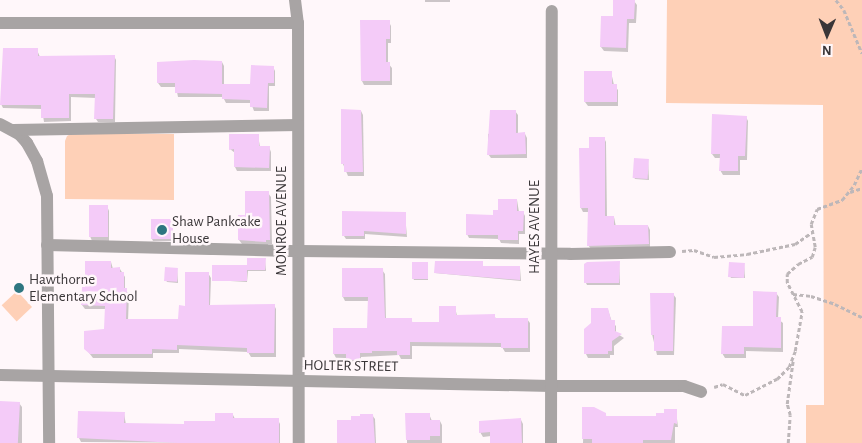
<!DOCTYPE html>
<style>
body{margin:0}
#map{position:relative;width:862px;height:443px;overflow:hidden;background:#fff7fa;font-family:"Alegreya Sans",sans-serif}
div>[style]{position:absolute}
.green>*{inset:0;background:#fed0b7;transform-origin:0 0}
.shadow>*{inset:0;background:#0003;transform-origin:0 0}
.building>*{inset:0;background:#f4cbf8;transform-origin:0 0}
.path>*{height:2.5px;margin-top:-1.25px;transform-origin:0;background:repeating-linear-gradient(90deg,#bdb7b9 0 4px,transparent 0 6.5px)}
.minor>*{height:12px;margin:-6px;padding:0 6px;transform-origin:6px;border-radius:6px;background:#a8a4a4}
.dots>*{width:14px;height:14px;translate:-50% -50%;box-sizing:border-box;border:2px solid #fff7fa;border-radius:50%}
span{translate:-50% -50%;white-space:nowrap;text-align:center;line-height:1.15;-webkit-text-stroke:5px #fff7fa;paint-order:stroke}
.poi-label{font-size:15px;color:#3a3638}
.left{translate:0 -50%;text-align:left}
.street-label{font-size:15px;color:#3a3638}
.north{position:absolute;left:802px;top:10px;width:50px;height:50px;-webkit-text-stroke:4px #fff7fa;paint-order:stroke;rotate:181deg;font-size:14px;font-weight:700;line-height:20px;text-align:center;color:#3a3638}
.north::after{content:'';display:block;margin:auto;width:18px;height:22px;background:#3a3638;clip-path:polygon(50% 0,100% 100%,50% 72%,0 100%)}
</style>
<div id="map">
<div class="green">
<div style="clip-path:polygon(667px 0,862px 0,862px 443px,806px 443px,806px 405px,824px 405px,823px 105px,666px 103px)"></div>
<div style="clip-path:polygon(73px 133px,174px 134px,174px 200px,65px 199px,65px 141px,67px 136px)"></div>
<div style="left:17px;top:291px;width:22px;height:21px;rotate:47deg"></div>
</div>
<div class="shadow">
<div style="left:425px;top:0;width:25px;height:2px"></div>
<div style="clip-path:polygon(615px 0,634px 1px,637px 5px,636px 23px,629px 23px,628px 52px,604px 51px,601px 47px,602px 18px,614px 18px)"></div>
<div style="clip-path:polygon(389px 22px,391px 26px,391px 43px,388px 43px,388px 63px,392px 68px,392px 85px,364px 85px,362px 81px)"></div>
<div style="clip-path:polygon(37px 50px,40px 57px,114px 56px,116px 60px,115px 122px,98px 122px,96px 119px,96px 98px,71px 97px,71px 121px,44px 122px,42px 109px,3px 108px,1px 104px)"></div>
<div style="clip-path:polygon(222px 62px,224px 66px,224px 85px,252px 86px,273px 67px,275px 71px,275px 86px,269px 86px,269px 111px,254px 111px,251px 103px,226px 103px,223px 97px,178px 97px,176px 87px,161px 87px,158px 83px,158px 63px)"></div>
<div style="clip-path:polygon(611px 72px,614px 85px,618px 90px,618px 106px,588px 106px,585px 102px)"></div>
<div style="clip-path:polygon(361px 111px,363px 115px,364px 176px,348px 176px,343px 164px)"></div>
<div style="clip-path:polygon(515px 111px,518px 115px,518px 134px,525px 134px,527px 138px,527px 158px,491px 158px,488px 154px,488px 134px,492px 133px)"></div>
<div style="clip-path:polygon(713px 116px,746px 117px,748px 121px,747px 160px,740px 160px,740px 175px,723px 175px,720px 170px,721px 158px,715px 158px,712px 154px)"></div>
<div style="clip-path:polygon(258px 135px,260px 147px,269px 147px,271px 152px,271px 171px,237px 171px,235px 167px,235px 153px,230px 149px)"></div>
<div style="clip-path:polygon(604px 138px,606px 142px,607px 217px,614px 217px,616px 227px,648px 226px,650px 230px,650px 248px,591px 249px,588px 245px,589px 212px,583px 212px,581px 208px)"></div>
<div style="clip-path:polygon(648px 160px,649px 180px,635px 179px,634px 177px)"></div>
<div style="clip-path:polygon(268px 193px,271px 197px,272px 244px,268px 244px,268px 246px,242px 244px,239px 240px,246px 216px)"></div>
<div style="clip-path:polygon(517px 200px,519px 212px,523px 212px,525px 216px,525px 234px,519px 234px,519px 244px,501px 243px,499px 239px,469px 238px,467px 234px)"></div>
<div style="clip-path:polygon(107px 206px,109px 211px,109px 241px,92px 241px,90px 236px)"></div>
<div style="clip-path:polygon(405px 214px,407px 237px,365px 234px,365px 239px,346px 239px,344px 236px)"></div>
<div style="clip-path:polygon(172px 221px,173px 241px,153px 241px,152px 239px)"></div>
<div style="clip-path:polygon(265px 260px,266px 271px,248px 271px,247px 282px,213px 280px)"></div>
<div style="clip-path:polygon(111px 262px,113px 269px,120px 269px,125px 277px,125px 290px,129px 294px,128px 321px,180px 320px,208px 273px,211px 278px,210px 306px,274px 305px,276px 309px,276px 357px,251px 357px,248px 352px,179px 349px,179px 353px,153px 353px,153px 358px,93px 358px,86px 349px,106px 330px,106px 309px,85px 309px,82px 305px,86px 289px)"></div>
<div style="clip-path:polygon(482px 262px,483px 267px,520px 268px,521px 281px,435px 273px)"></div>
<div style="clip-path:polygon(619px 262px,620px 285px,587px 285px,586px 283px)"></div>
<div style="clip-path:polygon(428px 263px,428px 280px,414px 280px,413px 278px)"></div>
<div style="clip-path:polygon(744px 264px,745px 278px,731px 278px,730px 276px)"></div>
<div style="clip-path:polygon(177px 269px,178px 283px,167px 282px,166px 280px)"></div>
<div style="clip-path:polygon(382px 270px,385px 274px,386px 320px,411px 320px,413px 323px,440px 323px,455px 307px,457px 316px,494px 315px,496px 319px,527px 319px,530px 323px,530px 352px,505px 352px,502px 347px,412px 346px,412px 359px,401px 359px,399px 355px,361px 357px,361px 364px,350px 364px,347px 358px,336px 358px,334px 354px,369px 329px,369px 301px,345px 301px,343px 297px)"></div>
<div style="clip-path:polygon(776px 293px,779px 297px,778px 319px,783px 323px,783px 352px,746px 351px,746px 358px,725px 358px,722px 353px,754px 327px)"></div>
<div style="clip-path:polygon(673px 294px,676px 298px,674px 355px,657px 355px,652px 334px)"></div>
<div style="clip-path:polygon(608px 310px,612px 322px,616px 326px,616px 333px,624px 338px,614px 346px,614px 355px,610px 355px,610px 358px,588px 358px,586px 354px)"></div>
<div style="clip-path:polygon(0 403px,19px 403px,22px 407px,22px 443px,0 443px)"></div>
<div style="clip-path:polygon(584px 408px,605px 414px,607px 417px,658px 417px,676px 411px,678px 427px,675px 427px,675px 443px,583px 443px)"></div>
<div style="clip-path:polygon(124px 413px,126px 425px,185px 425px,216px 423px,233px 415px,235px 419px,278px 420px,280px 424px,280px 443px,81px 442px,79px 438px)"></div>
<div style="clip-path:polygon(407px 414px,429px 414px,432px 421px,440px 421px,442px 425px,442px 443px,407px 443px)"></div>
<div style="clip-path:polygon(372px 415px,375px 419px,376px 443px,338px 443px,352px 421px)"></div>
<div style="clip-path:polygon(521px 420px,523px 424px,523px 443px,491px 443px,491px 436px,483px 437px,480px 432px)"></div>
</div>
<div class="building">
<div style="clip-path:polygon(613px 0,635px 0,634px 19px,627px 19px,626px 48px,600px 47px,601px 16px,613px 16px)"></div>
<div style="clip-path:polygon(360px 20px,390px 20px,390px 39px,386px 39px,386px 62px,390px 62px,390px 81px,361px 81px)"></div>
<div style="clip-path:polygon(3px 48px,38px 48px,38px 56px,115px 55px,113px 119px,94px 119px,95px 94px,69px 94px,69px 118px,41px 118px,41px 105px,0 105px)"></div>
<div style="clip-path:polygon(194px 60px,222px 61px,222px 94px,175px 93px,175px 83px,157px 83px,157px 62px)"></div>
<div style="clip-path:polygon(251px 65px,274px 66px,274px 83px,268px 83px,267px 108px,250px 107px,250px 100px,222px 99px,222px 84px,250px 84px)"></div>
<div style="clip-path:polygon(584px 71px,612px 71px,612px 84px,617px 84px,617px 102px,584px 102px)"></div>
<div style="clip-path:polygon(341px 109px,361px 110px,363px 172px,344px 172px,344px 164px,341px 164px)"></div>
<div style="clip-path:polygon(490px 110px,516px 110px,516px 133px,525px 132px,526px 154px,487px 155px)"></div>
<div style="clip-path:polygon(712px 114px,747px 116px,745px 156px,738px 156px,738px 171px,719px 171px,720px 154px,711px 154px)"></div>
<div style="clip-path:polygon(229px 134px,259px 134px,259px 146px,270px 146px,269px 168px,234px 167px,234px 149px,229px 150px)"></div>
<div style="clip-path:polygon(589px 137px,605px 137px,605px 216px,614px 216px,614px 225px,648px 225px,649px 244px,587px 246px,588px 208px,580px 208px,579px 148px,589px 148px)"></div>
<div style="left:634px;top:158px;width:15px;height:20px;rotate:4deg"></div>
<div style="clip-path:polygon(245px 191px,269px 191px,270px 240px,266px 240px,266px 242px,238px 240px,238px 215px,245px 215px)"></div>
<div style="clip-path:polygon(498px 199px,517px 199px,517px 211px,524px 211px,523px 231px,518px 231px,518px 240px,498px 240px,498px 235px,466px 235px,466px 214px,493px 215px,493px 210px,498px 210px)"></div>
<div style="left:89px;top:205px;width:19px;height:32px"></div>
<div style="clip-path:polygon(342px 211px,406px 212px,406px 234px,364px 231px,364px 236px,342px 236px)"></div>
<div style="left:151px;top:219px;width:22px;height:20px"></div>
<div style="clip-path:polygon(247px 258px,266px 258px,265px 270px,247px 270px,247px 281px,212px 281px,212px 265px,247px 265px)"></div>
<div style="clip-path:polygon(85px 261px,111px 261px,111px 268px,120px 267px,120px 272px,124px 272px,124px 288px,127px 288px,126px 319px,178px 319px,179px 305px,185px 306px,185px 272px,209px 272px,209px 305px,275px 304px,274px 353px,247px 353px,247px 348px,177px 345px,177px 350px,152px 349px,152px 354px,90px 354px,84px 349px,84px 331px,104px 329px,105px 306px,81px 305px,82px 287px,85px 287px)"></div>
<div style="clip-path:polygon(435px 261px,483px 261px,483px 266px,520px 266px,520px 280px,434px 273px)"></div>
<div style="clip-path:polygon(620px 261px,619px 283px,584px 283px,584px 264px,587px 262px)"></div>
<div style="left:412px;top:262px;width:16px;height:17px"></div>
<div style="left:729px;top:262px;width:16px;height:15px;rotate:4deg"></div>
<div style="left:165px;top:267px;width:13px;height:14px;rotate:4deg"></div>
<div style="clip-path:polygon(342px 268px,383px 268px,385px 318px,412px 318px,412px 322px,439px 322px,439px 306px,456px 306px,456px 315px,495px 314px,495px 318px,528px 318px,528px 348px,501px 348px,501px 343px,410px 342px,410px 355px,397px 355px,397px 351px,372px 351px,372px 353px,360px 353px,360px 360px,346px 360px,346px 354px,333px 354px,333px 328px,367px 328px,368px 297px,342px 297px)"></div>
<div style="clip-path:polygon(753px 291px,777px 292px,776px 317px,781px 317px,781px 348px,744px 347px,744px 354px,721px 354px,722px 326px,753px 326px)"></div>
<div style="clip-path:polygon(650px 293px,674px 293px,673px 351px,654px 351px,654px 335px,651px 335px)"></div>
<div style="clip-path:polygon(591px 308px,608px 308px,611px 320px,615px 320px,615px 331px,622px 334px,612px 341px,612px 351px,608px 351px,608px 354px,584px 354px,584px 329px,591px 323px)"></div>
<div style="left:0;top:401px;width:20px;height:42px;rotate:3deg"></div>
<div style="clip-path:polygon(582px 407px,594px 407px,606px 413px,606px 416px,656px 416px,656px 413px,664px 413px,664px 409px,677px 409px,677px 424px,674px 423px,671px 440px,643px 440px,643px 443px,592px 443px,592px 439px,582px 439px)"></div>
<div style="clip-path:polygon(78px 411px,125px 412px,124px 423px,184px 424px,184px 421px,215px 421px,215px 413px,233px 413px,233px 418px,279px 418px,279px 443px,178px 443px,77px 438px)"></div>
<div style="clip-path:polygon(405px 413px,430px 413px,430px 420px,440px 420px,440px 436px,430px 436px,430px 440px,406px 440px)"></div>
<div style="clip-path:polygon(360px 414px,373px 414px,375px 443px,337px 443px,337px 420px,351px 420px,351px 416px,360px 416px)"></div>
<div style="clip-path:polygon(521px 418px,522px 443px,490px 443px,490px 432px,479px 433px,479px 421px)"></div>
</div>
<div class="path">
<div style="left:836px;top:0;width:13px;rotate:51deg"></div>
<div style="left:844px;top:10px;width:47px;rotate:67.3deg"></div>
<div style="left:850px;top:192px;width:13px;rotate:-18deg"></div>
<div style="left:682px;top:251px;width:12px;rotate:-5deg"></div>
<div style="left:694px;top:250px;width:21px;rotate:19deg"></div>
<div style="left:714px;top:257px;width:33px;rotate:-5deg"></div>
<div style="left:747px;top:254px;width:49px;rotate:-11.8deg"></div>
<div style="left:795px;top:244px;width:21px;rotate:-35deg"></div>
<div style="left:793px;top:294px;width:18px;rotate:6deg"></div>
<div style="left:811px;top:296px;width:25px;rotate:18deg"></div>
<div style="left:835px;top:304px;width:30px;rotate:26deg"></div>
<div style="left:714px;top:387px;width:9px;rotate:-18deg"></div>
<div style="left:723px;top:384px;width:25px;rotate:27deg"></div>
<div style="left:745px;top:395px;width:36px;rotate:-27deg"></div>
<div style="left:777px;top:379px;width:17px;rotate:-45deg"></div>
<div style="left:789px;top:367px;width:17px;rotate:-69deg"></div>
<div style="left:795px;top:351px;width:40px;rotate:-80deg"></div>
<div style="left:802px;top:312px;width:33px;rotate:-117deg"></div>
<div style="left:787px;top:283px;width:9px;rotate:-90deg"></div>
<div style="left:787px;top:274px;width:15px;rotate:-42deg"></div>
<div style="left:798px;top:264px;width:16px;rotate:-27deg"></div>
<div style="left:812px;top:257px;width:10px;rotate:-73deg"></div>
<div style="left:815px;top:247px;width:23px;rotate:-100deg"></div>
<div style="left:811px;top:224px;width:16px;rotate:-68deg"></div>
<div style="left:817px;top:209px;width:27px;rotate:-20deg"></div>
<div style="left:842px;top:200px;width:19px;rotate:-51deg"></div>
<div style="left:854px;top:185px;width:19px;rotate:-65deg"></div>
<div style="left:788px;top:443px;width:28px;rotate:-86deg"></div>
<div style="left:790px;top:415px;width:11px;rotate:-105deg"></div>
<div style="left:787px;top:404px;width:44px;rotate:-82.2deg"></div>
</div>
<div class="minor">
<div style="left:295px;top:0;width:23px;rotate:83deg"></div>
<div style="left:298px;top:23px;width:420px;rotate:89.9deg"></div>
<div style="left:0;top:23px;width:298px"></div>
<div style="left:0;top:124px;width:21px;rotate:28deg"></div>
<div style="left:19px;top:134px;width:12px;rotate:48deg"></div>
<div style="left:27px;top:143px;width:21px;rotate:61deg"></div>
<div style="left:37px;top:161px;width:36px;rotate:74deg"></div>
<div style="left:47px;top:196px;width:247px;rotate:89.5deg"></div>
<div style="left:13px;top:130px;width:285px;rotate:-1deg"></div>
<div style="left:47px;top:245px;width:252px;rotate:1.4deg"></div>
<div style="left:299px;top:251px;width:271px;rotate:0.6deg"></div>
<div style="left:570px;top:254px;width:100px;rotate:-1.1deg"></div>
<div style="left:0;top:375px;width:551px;rotate:1.14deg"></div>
<div style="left:551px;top:386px;width:133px"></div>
<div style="left:684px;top:386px;width:18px;rotate:19deg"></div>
<div style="left:551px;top:443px;width:432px;rotate:-89.9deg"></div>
</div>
<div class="dots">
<div style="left:162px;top:230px;background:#2e7680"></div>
<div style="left:19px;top:288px;background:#2e7680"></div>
</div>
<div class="poi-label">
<span class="left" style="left:172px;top:230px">Shaw Pankcake<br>House</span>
<span class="left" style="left:29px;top:288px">Hawthorne<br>Elementary School</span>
</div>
<div class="street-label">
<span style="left:282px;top:221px;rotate:-90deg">MONROE AVENUE</span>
<span style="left:535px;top:227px;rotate:-90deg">HAYES AVENUE</span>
<span style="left:351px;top:366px;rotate:1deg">HOLTER STREET</span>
</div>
<div class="north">N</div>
</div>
